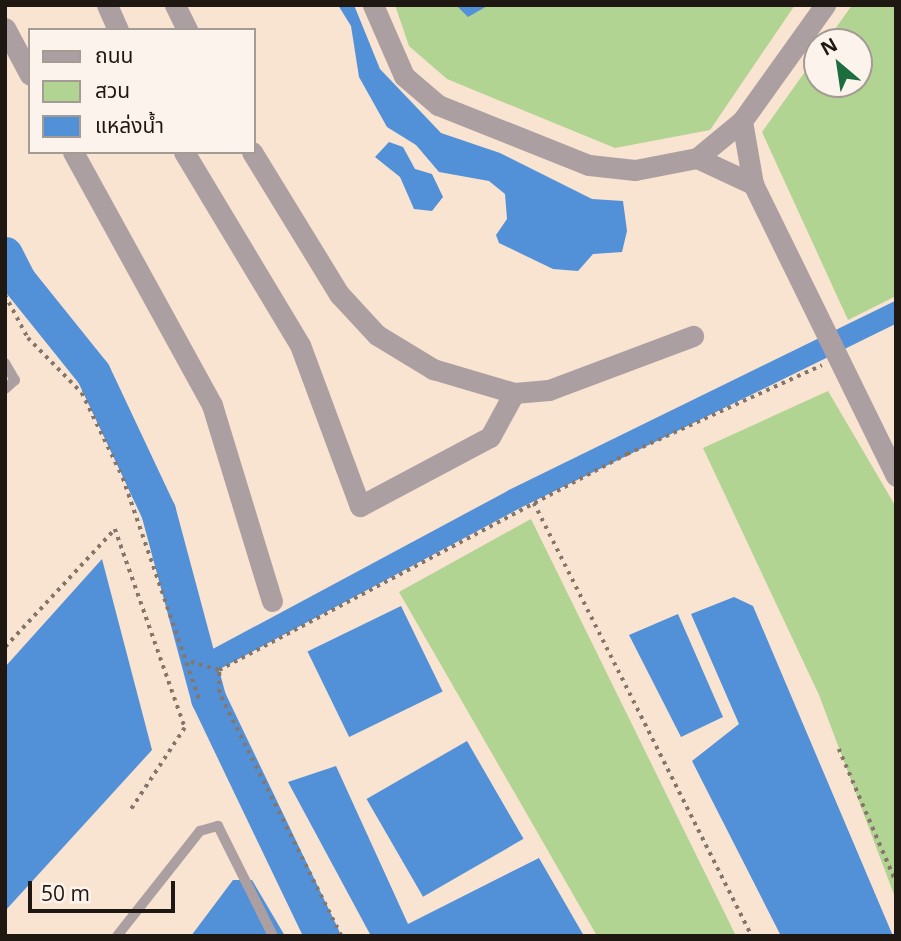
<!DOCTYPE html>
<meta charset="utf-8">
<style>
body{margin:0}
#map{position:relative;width:901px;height:941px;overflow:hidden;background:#f9e3d1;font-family:"Open Sans","Noto Sans Thai",sans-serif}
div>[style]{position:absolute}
.green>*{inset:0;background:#b1d492}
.water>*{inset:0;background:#5291d8;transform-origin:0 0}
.canal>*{height:21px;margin:-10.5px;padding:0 10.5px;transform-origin:10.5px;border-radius:10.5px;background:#5291d8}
.river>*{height:35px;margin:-17.5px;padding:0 17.5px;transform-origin:17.5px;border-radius:17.5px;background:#5291d8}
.path>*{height:3.5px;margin-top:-1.75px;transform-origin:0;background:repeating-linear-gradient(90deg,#84766a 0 3.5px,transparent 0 8.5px)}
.service>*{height:10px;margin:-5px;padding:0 5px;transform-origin:5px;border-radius:5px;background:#ac9fa2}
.minor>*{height:21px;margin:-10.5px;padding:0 10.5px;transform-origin:10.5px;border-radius:10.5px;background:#ac9fa2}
span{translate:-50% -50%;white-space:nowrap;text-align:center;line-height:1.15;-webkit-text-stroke:7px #fcf3ec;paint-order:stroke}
.frame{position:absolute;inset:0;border:7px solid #1f1711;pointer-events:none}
.legend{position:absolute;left:28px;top:28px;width:228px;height:126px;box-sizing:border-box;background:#fcf3ec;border:2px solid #a49b94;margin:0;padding:9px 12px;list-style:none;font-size:21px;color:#1f1711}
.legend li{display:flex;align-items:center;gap:14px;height:35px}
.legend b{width:35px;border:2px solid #a49b94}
.north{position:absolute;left:803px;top:28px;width:70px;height:70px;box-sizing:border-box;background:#fcf3ec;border:2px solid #a49b94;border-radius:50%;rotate:331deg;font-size:19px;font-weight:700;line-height:28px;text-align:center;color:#1f1711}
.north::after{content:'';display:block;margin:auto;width:24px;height:32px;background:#1c6e3f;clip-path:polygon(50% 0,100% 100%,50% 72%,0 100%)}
.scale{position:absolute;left:28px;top:881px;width:147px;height:32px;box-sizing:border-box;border:4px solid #1f1711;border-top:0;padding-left:9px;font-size:21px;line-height:24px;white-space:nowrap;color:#1f1711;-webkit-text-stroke:5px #fcf3ec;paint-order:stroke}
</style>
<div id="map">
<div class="green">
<div style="clip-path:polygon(395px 5px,795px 5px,710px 130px,615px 148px,447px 79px,409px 46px)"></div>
<div style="clip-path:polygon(852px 5px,896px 5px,896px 296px,848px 320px,762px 132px,817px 55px,817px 84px,859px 84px,859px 42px,826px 42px)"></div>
<div style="clip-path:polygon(828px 391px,896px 507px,896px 900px,819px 695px,703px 448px)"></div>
<div style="clip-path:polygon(531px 519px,736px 936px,597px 936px,399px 592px)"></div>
</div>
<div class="water">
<div style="clip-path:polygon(338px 5px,354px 5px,380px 69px,441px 133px,500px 153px,592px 199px,623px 201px,627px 231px,622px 252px,593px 254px,578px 271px,553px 269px,499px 243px,496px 235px,507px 219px,505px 194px,489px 181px,439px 172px,416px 145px,387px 127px,359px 77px,351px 26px)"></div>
<div style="clip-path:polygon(456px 5px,489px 5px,468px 17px)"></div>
<div style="clip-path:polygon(389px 142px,403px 147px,415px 169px,432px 174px,443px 197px,432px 211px,414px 209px,400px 177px,375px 157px)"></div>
<div style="clip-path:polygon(102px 559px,152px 750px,5px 911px,5px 667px)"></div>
<div style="clip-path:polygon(734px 597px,753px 606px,893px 936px,781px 936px,692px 761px,739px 724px,691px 614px)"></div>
<div style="left:401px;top:606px;width:95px;height:104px;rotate:64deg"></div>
<div style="clip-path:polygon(678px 614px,723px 717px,681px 737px,629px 635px)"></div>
<div style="left:467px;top:741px;width:113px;height:116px;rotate:60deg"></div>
<div style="clip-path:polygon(336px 766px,408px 924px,539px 858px,584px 936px,371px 936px,288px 782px)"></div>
<div style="clip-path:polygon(233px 880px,252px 880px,285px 936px,191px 936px)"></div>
</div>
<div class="canal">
<div style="left:200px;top:667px;width:355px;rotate:-28.2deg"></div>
<div style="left:513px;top:499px;width:427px;rotate:-26.1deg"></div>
</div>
<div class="river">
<div style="left:5px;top:254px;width:30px;rotate:63deg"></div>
<div style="left:19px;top:281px;width:118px;rotate:51.2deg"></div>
<div style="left:93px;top:373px;width:153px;rotate:64.8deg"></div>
<div style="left:158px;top:511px;width:194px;rotate:75deg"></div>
<div style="left:208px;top:698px;width:264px;rotate:64.4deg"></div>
</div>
<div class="path">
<div style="left:5px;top:295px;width:49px;rotate:61.9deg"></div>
<div style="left:28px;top:338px;width:77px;rotate:45.5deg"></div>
<div style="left:82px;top:393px;width:94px;rotate:64.2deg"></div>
<div style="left:123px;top:478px;width:236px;rotate:71deg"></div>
<div style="left:534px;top:503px;width:485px;rotate:63.3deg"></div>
<div style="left:5px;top:647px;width:161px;rotate:-47deg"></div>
<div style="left:115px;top:529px;width:211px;rotate:70.6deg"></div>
<div style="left:185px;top:728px;width:98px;rotate:123.4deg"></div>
<div style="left:191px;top:662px;width:29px;rotate:16deg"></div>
<div style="left:839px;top:749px;width:145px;rotate:66.8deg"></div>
<div style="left:341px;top:936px;width:272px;rotate:-116.7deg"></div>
<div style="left:219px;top:693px;width:23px;rotate:-90deg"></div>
<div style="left:219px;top:670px;width:462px;rotate:-27.9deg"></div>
<div style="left:627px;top:454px;width:214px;rotate:-24.5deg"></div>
</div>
<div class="service">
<div style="left:5px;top:363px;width:20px;rotate:60deg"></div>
<div style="left:15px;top:380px;width:13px;rotate:138deg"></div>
<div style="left:117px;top:936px;width:134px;rotate:-51.7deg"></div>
<div style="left:200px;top:831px;width:19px;rotate:-16deg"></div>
<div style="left:218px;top:826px;width:123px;rotate:63.4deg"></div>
</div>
<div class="minor">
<div style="left:107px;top:5px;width:27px;rotate:66deg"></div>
<div style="left:175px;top:5px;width:28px;rotate:64deg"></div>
<div style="left:373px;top:5px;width:77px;rotate:66.4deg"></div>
<div style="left:404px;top:76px;width:45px;rotate:40.5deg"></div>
<div style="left:438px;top:105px;width:162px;rotate:21.7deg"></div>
<div style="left:589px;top:165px;width:46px;rotate:6.2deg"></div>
<div style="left:635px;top:170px;width:63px;rotate:-11deg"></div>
<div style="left:697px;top:158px;width:58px;rotate:-39.4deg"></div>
<div style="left:742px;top:121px;width:143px;rotate:-54.4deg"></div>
<div style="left:5px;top:28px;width:53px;rotate:62deg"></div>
<div style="left:742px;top:121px;width:64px;rotate:80.1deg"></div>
<div style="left:753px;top:184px;width:325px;rotate:63.9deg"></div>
<div style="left:73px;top:152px;width:289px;rotate:61.2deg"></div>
<div style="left:212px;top:405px;width:205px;rotate:73deg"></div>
<div style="left:184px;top:152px;width:225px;rotate:59deg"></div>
<div style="left:300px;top:345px;width:172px;rotate:69.6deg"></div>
<div style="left:360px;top:506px;width:147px;rotate:-28deg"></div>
<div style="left:490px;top:437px;width:50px;rotate:-61.4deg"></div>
<div style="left:252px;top:152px;width:167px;rotate:58.5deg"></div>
<div style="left:339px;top:294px;width:56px;rotate:47.2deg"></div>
<div style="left:377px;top:335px;width:66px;rotate:31.3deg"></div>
<div style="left:433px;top:369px;width:84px;rotate:16.5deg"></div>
<div style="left:514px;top:393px;width:35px;rotate:-5deg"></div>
<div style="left:549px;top:390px;width:154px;rotate:-20.6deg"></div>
<div style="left:697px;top:158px;width:62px;rotate:24.9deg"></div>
</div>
<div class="frame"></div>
<ul class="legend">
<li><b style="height:9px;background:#ac9fa2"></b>ถนน</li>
<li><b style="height:19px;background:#b1d492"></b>สวน</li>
<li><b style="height:19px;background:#5291d8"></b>แหล่งน้ำ</li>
</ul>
<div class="north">N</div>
<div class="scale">50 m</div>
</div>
